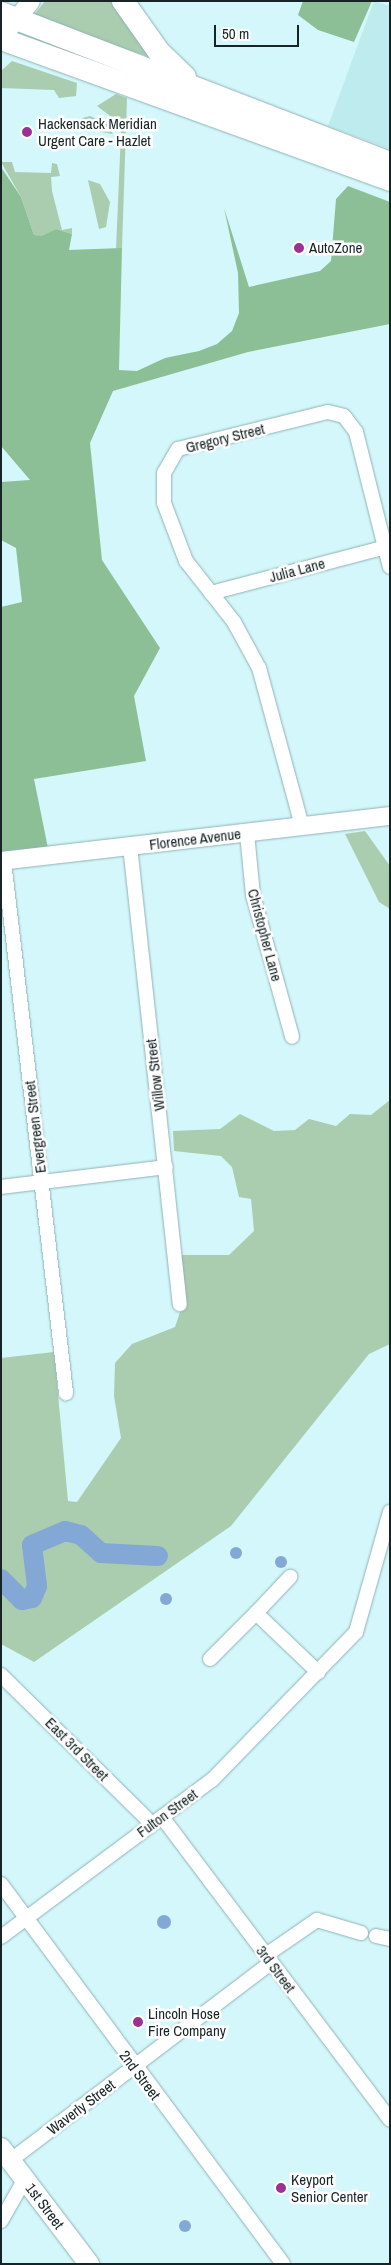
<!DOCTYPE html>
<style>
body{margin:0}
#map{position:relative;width:391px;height:2265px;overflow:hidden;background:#d3f7fa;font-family:"Archivo Narrow",sans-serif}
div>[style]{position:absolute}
.built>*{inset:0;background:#bdebee}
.green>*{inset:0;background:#aacdb0}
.forest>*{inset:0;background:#8dbf97}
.water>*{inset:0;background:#83a8d5}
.round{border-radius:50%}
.river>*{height:20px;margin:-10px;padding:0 10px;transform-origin:10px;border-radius:10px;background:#83a8d5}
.roads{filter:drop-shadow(0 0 1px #8fb2b5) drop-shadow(0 0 1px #8fb2b5)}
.minor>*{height:14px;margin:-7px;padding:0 7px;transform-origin:7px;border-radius:7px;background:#fff}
.tertiary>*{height:18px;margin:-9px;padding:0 9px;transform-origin:9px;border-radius:9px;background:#fff}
.secondary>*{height:20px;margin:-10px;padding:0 10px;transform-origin:10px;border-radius:10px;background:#fff}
.trunk>*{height:22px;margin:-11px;padding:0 11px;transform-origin:11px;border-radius:11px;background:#fff}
.dots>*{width:14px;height:14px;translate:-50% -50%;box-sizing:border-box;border:2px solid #fff;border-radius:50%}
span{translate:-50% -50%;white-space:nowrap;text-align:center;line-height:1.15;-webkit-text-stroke:5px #fff;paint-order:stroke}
.poi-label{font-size:15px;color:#162425}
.left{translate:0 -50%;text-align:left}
.street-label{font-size:15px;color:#162425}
.frame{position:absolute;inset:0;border:2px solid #162425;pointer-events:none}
.scale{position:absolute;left:214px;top:25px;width:85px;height:22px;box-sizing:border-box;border:2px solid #162425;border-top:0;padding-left:6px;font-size:15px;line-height:18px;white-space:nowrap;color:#162425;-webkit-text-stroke:4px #fff;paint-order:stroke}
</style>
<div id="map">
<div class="built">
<div style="clip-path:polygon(374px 1px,390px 6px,390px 149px,328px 126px)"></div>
</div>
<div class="green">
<div style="clip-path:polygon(45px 1px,117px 1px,155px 59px,36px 18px,34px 15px)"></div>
<div style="clip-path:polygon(12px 61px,77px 83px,76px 96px,59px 98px,54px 90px,1px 88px,1px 71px)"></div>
<div style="clip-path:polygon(116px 94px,127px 98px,122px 248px,116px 249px,121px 132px,114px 119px,97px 106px)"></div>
<div style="clip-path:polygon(90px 116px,107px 124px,113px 134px,79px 128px,82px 118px)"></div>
<div style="clip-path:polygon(1px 162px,12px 162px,15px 172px,51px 173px,52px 163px,57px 164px,60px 176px,51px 177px,52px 191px,62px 230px,72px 228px,72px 234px,56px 229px,42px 237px,34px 235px,21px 197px)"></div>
<div style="clip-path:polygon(88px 180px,100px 184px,110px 202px,106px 227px,99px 229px)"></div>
<div style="clip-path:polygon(365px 831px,390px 866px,390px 909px,379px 902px,345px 834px)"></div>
<div style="clip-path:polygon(390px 1100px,390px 1344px,369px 1354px,231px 1526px,34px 1662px,1px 1644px,1px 1358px,54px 1352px,68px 1501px,77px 1502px,121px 1438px,114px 1396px,115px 1363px,132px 1344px,175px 1327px,181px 1309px,175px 1255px,229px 1255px,254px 1231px,251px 1199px,239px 1197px,232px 1167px,221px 1156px,174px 1151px,173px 1131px,220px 1129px,240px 1114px,274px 1131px,295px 1130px,309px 1119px,336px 1126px,350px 1114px,371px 1115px)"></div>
</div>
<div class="forest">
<div style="clip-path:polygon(303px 1px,372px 1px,354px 42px,318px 30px,298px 15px)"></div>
<div style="clip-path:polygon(1px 167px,21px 197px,34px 235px,42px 236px,56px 229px,72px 234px,69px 250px,122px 248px,119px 370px,137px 371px,165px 358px,199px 351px,217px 344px,232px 331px,239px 313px,238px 273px,224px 208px,249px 287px,320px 271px,331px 261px,336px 199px,348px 186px,390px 202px,390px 324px,248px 352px,113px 391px,90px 443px,102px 560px,160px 648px,134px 696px,146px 761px,34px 779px,50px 858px,1px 864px,1px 607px,22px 602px,16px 548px,1px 540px,1px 482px,30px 480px,1px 446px)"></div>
</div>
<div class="water">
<div class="round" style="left:230px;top:1547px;width:12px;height:12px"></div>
<div class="round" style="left:275px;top:1556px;width:12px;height:12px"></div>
<div class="round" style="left:160px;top:1593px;width:12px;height:12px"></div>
<div class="round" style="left:157px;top:1915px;width:14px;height:14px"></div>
<div class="round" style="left:179px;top:2220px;width:12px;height:12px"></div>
</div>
<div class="river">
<div style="left:1px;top:1579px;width:30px;rotate:45deg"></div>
<div style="left:22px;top:1600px;width:10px;rotate:-11deg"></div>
<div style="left:32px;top:1598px;width:13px;rotate:-67deg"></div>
<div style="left:37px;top:1586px;width:41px;rotate:-97deg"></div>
<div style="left:32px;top:1545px;width:36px;rotate:-23deg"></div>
<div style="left:65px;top:1531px;width:16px;rotate:14deg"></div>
<div style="left:81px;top:1535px;width:27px;rotate:42deg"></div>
<div style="left:101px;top:1553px;width:57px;rotate:3deg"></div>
</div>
<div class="roads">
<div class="minor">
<div style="left:211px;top:593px;width:177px;rotate:-14.7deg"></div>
<div style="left:302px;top:826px;width:164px;rotate:-105.2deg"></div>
<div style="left:259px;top:668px;width:52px;rotate:-118.5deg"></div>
<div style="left:234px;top:622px;width:78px;rotate:-128.2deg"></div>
<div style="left:186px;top:561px;width:62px;rotate:-110.8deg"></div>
<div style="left:164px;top:503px;width:30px;rotate:-90deg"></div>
<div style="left:164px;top:473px;width:28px;rotate:-60deg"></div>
<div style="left:178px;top:449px;width:154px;rotate:-13.9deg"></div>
<div style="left:328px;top:412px;width:16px;rotate:14deg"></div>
<div style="left:344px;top:416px;width:20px;rotate:53deg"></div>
<div style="left:356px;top:432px;width:139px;rotate:75.9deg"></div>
<div style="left:247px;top:833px;width:62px;rotate:84.5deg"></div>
<div style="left:253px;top:895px;width:147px;rotate:74.6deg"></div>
<div style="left:130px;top:846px;width:461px;rotate:83.8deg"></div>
<div style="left:4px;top:861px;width:536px;rotate:83.35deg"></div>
<div style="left:1px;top:1187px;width:166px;rotate:-6.9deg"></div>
<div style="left:256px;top:1613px;width:50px;rotate:-46.6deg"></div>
<div style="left:210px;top:1659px;width:65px;rotate:-45deg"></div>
<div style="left:256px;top:1613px;width:86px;rotate:43.6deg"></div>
<div style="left:1px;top:1675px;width:212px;rotate:44.6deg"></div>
<div style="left:162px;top:1817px;width:379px;rotate:53deg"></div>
<div style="left:1px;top:1884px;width:473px;rotate:53.4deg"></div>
<div style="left:376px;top:1936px;width:14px;rotate:12deg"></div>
<div style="left:1px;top:1937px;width:263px;rotate:-36.7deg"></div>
<div style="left:212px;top:1780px;width:206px;rotate:-45.8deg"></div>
<div style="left:356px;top:1632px;width:125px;rotate:-74.2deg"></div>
<div style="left:266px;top:1955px;width:62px;rotate:-34.5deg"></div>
<div style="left:317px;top:1920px;width:46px;rotate:16.5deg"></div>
<div style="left:11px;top:2160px;width:326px;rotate:-37.2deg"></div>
<div style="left:1px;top:2221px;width:48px;rotate:-60.3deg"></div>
</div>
<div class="tertiary">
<div style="left:1px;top:39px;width:48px;rotate:-51.7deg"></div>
<div style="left:1px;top:861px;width:392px;rotate:-6.6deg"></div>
</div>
<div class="secondary">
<div style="left:1px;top:2148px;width:146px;rotate:52.8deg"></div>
</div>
<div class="trunk">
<div style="left:123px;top:1px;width:62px;rotate:54.8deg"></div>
<div style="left:159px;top:52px;width:36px;rotate:44deg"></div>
<div style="left:1px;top:13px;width:417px;rotate:21.1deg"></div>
<div style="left:1px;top:39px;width:414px;rotate:19.9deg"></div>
</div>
</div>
<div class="dots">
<div style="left:27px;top:132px;background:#9d3191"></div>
<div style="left:299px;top:248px;background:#9d3191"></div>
<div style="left:138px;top:2022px;background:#9d3191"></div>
<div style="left:281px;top:2188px;background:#9d3191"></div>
</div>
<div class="poi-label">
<span class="left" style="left:38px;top:132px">Hackensack Meridian<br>Urgent Care - Hazlet</span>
<span class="left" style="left:309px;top:248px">AutoZone</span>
<span class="left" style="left:148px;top:2022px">Lincoln Hose<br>Fire Company</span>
<span class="left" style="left:291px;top:2188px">Keyport<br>Senior Center</span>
</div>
<div class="street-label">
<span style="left:225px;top:438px;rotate:-14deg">Gregory Street</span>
<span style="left:297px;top:570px;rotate:-15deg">Julia Lane</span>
<span style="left:195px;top:839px;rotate:-7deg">Florence Avenue</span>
<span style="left:265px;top:935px;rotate:75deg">Christopher Lane</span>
<span style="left:155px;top:1075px;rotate:-97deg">Willow Street</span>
<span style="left:35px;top:1127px;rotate:-97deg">Evergreen Street</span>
<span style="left:77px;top:1749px;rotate:45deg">East 3rd Street</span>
<span style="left:167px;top:1813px;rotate:-36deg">Fulton Street</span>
<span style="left:276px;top:1969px;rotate:53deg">3rd Street</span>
<span style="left:140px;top:2075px;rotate:53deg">2nd Street</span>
<span style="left:81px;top:2107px;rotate:-37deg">Waverly Street</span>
<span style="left:45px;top:2206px;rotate:53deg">1st Street</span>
</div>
<div class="frame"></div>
<div class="scale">50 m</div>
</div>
